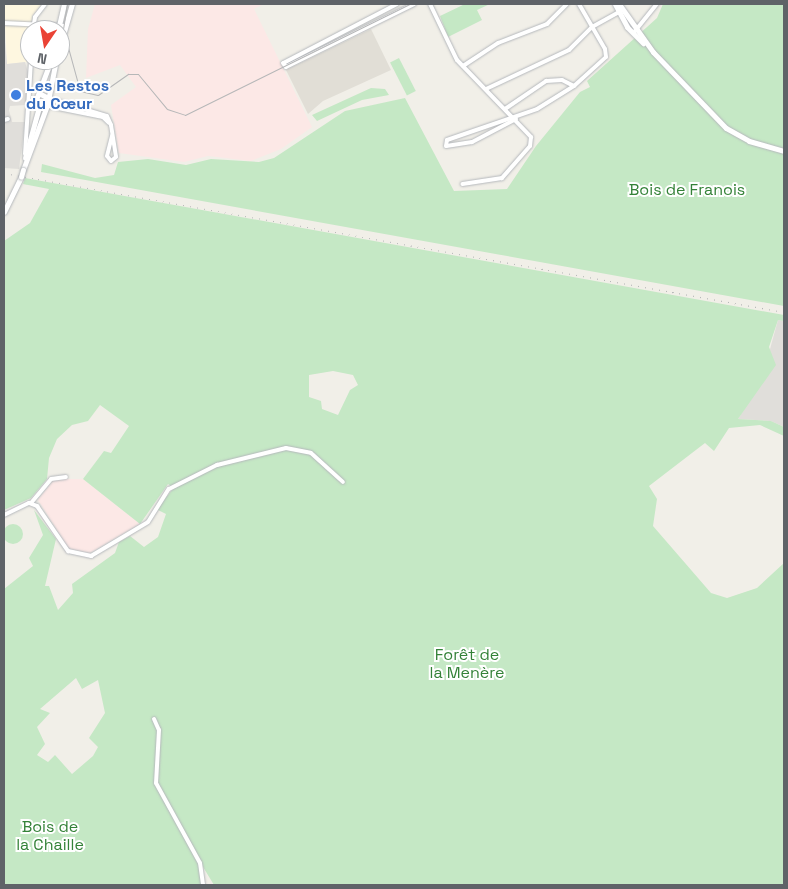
<!DOCTYPE html>
<meta charset="utf-8">
<style>
body{margin:0}
#map{position:relative;width:788px;height:889px;overflow:hidden;background:#f1efe8;font-family:"Space Grotesk",sans-serif}
div>[style]{position:absolute}
.commercial>*{inset:0;background:#fef7e0}
.industrial>*{inset:0;background:#e0deda}
.education>*{inset:0;background:#e1ded6}
.medical>*{inset:0;background:#fce8e6}
.green>*{inset:0;background:#c5e8c5;transform-origin:0 0}
.round{border-radius:50%}
.roads{filter:drop-shadow(0 0 1px #b5b8bc) drop-shadow(0 0 1px #b5b8bc)}
.minor>*{height:4px;margin:-2px;padding:0 2px;transform-origin:2px;border-radius:2px;background:#fff}
.tertiary>*{height:4.5px;margin:-2.25px;padding:0 2.25px;transform-origin:2.25px;border-radius:2.25px;background:#fff}
.secondary>*{height:5px;margin:-2.5px;padding:0 2.5px;transform-origin:2.5px;border-radius:2.5px;background:#fff}
.tram>*{height:1px;margin:-0.5px;padding:0 0.5px;transform-origin:0.5px;border-radius:0.5px;background:#b6b7b8}
.rail>*{height:1px;margin-top:-0.5px;transform-origin:0;background:repeating-linear-gradient(90deg,#b6b7b8 0 1px,transparent 0 7px)}
.bridges{filter:drop-shadow(0 0 1px #b5b8bc) drop-shadow(0 0 1px #b5b8bc)}
.tertiary-bridge>*{height:4.5px;margin:-2.25px;padding:0 2.25px;transform-origin:2.25px;border-radius:2.25px;background:#fff}
.dots>*{width:14px;height:14px;translate:-50% -50%;box-sizing:border-box;border:2px solid #fff;border-radius:50%}
span{translate:-50% -50%;white-space:nowrap;text-align:center;line-height:1.15;-webkit-text-stroke:4px #fff;paint-order:stroke}
.shop-label{font-size:16px;color:#366cbe;font-weight:700}
.left{translate:0 -50%;text-align:left}
.park-label{font-size:16px;color:#348238}
.frame{position:absolute;inset:0;border:5px solid #5f6368;pointer-events:none}
.north{position:absolute;left:20px;top:20px;width:50px;height:50px;box-sizing:border-box;background:#fff;border:1px solid #bfc1c3;border-radius:50%;rotate:192deg;font-size:14px;font-weight:700;line-height:20px;text-align:center;color:#5f6368}
.north::after{content:'';display:block;margin:auto;width:18px;height:22px;background:#ea4335;clip-path:polygon(50% 0,100% 100%,50% 72%,0 100%)}
</style>
<div id="map">
<div class="commercial">
<div style="clip-path:polygon(4px 4px,42px 4px,32px 16px,29px 62px,7px 64px)"></div>
</div>
<div class="industrial">
<div style="clip-path:polygon(4px 31px,7px 64px,25px 62px,28px 72px,26px 105px,10px 106px,9px 110px,12px 122px,25px 122px,19px 169px,4px 168px)"></div>
<div style="clip-path:polygon(778px 320px,784px 321px,784px 427px,771px 421px,738px 419px,761px 382px)"></div>
</div>
<div class="education">
<div style="clip-path:polygon(371px 29px,391px 70px,323px 101px,308px 114px,286px 70px)"></div>
</div>
<div class="medical">
<div style="clip-path:polygon(95px 4px,264px 4px,254px 9px,312px 127px,281px 149px,251px 161px,208px 156px,184px 162px,119px 153px,111px 105px,136px 87px,120px 65px,86px 78px,88px 29px)"></div>
<div style="clip-path:polygon(54px 479px,83px 479px,140px 524px,90px 553px,69px 549px,38px 500px)"></div>
</div>
<div class="green">
<div style="clip-path:polygon(465px 4px,490px 4px,477px 10px,482px 20px,448px 37px,440px 16px)"></div>
<div style="clip-path:polygon(663px 4px,784px 4px,784px 306px,41px 172px,42px 164px,95px 178px,114px 175px,118px 162px,148px 159px,186px 165px,211px 159px,259px 162px,274px 158px,345px 111px,405px 98px,454px 191px,507px 189px,536px 146px,580px 92px,590px 87px,587px 81px,657px 18px)"></div>
<div style="left:399px;top:58px;width:37px;height:10px;rotate:63deg"></div>
<div style="clip-path:polygon(371px 88px,385px 89px,389px 95px,362px 100px,317px 121px,312px 115px)"></div>
<div style="clip-path:polygon(evenodd,25px 178px,784px 315px,784px 321px,778px 320px,769px 347px,776px 365px,738px 419px,771px 421px,784px 427px,784px 436px,760px 425px,729px 428px,714px 451px,705px 443px,649px 486px,657px 499px,653px 526px,711px 593px,727px 598px,757px 588px,784px 563px,784px 885px,214px 885px,200px 862px,201px 885px,4px 885px,4px 589px,33px 566px,29px 558px,43px 535px,34px 510px,56px 539px,45px 586px,49px 586px,58px 610px,73px 593px,72px 584px,115px 553px,119px 542px,130px 536px,144px 547px,158px 537px,166px 514px,156px 509px,174px 488px,168px 484px,140px 524px,83px 479px,104px 451px,111px 453px,129px 426px,100px 405px,88px 421px,72px 425px,57px 439px,49px 458px,47px 479px,31px 498px,4px 510px,4px 241px,30px 223px,49px 189px,23px 184px,25px 178px,333px 371px,353px 375px,358px 385px,350px 390px,338px 415px,322px 409px,321px 401px,309px 397px,309px 375px,333px 371px,25px 178px,76px 678px,82px 689px,98px 680px,105px 713px,89px 738px,98px 747px,93px 756px,72px 774px,55px 755px,48px 762px,37px 755px,45px 744px,37px 727px,50px 713px,40px 709px,76px 678px)"></div>
<div class="round" style="left:3px;top:524px;width:20px;height:20px"></div>
</div>
<div class="roads">
<div class="minor">
<div style="left:397px;top:4px;width:128px;rotate:152.6deg"></div>
<div style="left:283px;top:63px;width:5px;rotate:53deg"></div>
<div style="left:286px;top:67px;width:143px;rotate:-26.2deg"></div>
<div style="left:430px;top:4px;width:62px;rotate:64.3deg"></div>
<div style="left:457px;top:60px;width:107px;rotate:46.1deg"></div>
<div style="left:531px;top:137px;width:9px;rotate:96deg"></div>
<div style="left:530px;top:146px;width:43px;rotate:131.2deg"></div>
<div style="left:502px;top:178px;width:40px;rotate:171.5deg"></div>
<div style="left:4px;top:23px;width:62px;rotate:2.8deg"></div>
<div style="left:34px;top:25px;width:25px;rotate:2deg"></div>
<div style="left:33px;top:30px;width:13px;rotate:-81deg"></div>
<div style="left:35px;top:17px;width:16px;rotate:-52deg"></div>
<div style="left:635px;top:31px;width:35px;rotate:-51deg"></div>
<div style="left:463px;top:66px;width:42px;rotate:-33.3deg"></div>
<div style="left:498px;top:43px;width:53px;rotate:-21.2deg"></div>
<div style="left:547px;top:24px;width:28px;rotate:-45deg"></div>
<div style="left:486px;top:89px;width:92px;rotate:-25.2deg"></div>
<div style="left:569px;top:50px;width:33px;rotate:-45deg"></div>
<div style="left:592px;top:27px;width:33px;rotate:-29deg"></div>
<div style="left:50px;top:99px;width:59px;rotate:16.6deg"></div>
<div style="left:107px;top:116px;width:10px;rotate:66deg"></div>
<div style="left:111px;top:125px;width:32px;rotate:81deg"></div>
<div style="left:116px;top:157px;width:6px;rotate:141deg"></div>
<div style="left:111px;top:161px;width:6px;rotate:-129deg"></div>
<div style="left:107px;top:156px;width:21px;rotate:-76deg"></div>
<div style="left:48px;top:106px;width:56px;rotate:11.3deg"></div>
<div style="left:103px;top:117px;width:8px;rotate:45deg"></div>
<div style="left:505px;top:109px;width:50px;rotate:-34.3deg"></div>
<div style="left:546px;top:81px;width:16px;rotate:-4deg"></div>
<div style="left:562px;top:80px;width:13px;rotate:27deg"></div>
<div style="left:516px;top:119px;width:50px;rotate:152.4deg"></div>
<div style="left:472px;top:142px;width:26px;rotate:171deg"></div>
<div style="left:446px;top:146px;width:6px;rotate:-81deg"></div>
<div style="left:447px;top:140px;width:95px;rotate:-19deg"></div>
<div style="left:537px;top:109px;width:44px;rotate:-31.9deg"></div>
<div style="left:574px;top:86px;width:43px;rotate:-42.2deg"></div>
<div style="left:606px;top:57px;width:8px;rotate:-97deg"></div>
<div style="left:605px;top:49px;width:52px;rotate:-120deg"></div>
<div style="left:4px;top:120px;width:4px;rotate:-14deg"></div>
<div style="left:25px;top:154px;width:94px;rotate:-86.3deg"></div>
<div style="left:31px;top:503px;width:31px;rotate:-50deg"></div>
<div style="left:51px;top:479px;width:15px;rotate:-8deg"></div>
<div style="left:4px;top:515px;width:28px;rotate:-26deg"></div>
<div style="left:29px;top:503px;width:9px;rotate:21deg"></div>
<div style="left:37px;top:506px;width:55px;rotate:55.4deg"></div>
<div style="left:68px;top:551px;width:24px;rotate:12deg"></div>
<div style="left:91px;top:556px;width:66px;rotate:-30.8deg"></div>
<div style="left:148px;top:522px;width:39px;rotate:-58deg"></div>
<div style="left:169px;top:489px;width:54px;rotate:-26.6deg"></div>
<div style="left:217px;top:465px;width:71px;rotate:-13.8deg"></div>
<div style="left:286px;top:448px;width:25px;rotate:11deg"></div>
<div style="left:311px;top:453px;width:43px;rotate:42.2deg"></div>
<div style="left:154px;top:719px;width:12px;rotate:66deg"></div>
<div style="left:159px;top:730px;width:53px;rotate:93.2deg"></div>
<div style="left:156px;top:783px;width:91px;rotate:61.2deg"></div>
<div style="left:200px;top:863px;width:22px;rotate:82deg"></div>
</div>
<div class="tertiary">
<div style="left:58px;top:30px;width:27px;rotate:-77deg"></div>
<div style="left:60px;top:46px;width:44px;rotate:-74.1deg"></div>
<div style="left:41px;top:94px;width:10px;rotate:29deg"></div>
<div style="left:50px;top:99px;width:10px;rotate:119deg"></div>
<div style="left:49px;top:96px;width:37px;rotate:-79deg"></div>
<div style="left:39px;top:107px;width:8px;rotate:-113deg"></div>
<div style="left:36px;top:100px;width:43px;rotate:-69.4deg"></div>
<div style="left:25px;top:158px;width:53px;rotate:-74.6deg"></div>
<div style="left:23px;top:170px;width:66px;rotate:-69.6deg"></div>
<div style="left:4px;top:212px;width:39px;rotate:-64deg"></div>
</div>
<div class="secondary">
<div style="left:615px;top:4px;width:26px;rotate:62deg"></div>
<div style="left:627px;top:27px;width:23px;rotate:45deg"></div>
<div style="left:619px;top:4px;width:59px;rotate:54.7deg"></div>
<div style="left:653px;top:52px;width:105px;rotate:46.2deg"></div>
<div style="left:726px;top:128px;width:26px;rotate:29deg"></div>
<div style="left:749px;top:141px;width:36px;rotate:16deg"></div>
</div>
</div>
<div class="tram">
<div style="left:67px;top:4px;width:25px;rotate:99deg"></div>
<div style="left:63px;top:29px;width:64px;rotate:74.7deg"></div>
<div style="left:80px;top:91px;width:18px;rotate:13deg"></div>
<div style="left:98px;top:95px;width:37px;rotate:-35deg"></div>
<div style="left:128px;top:74px;width:10px"></div>
<div style="left:138px;top:74px;width:45px;rotate:50.4deg"></div>
<div style="left:167px;top:109px;width:19px;rotate:18deg"></div>
<div style="left:185px;top:115px;width:251px;rotate:-26.3deg"></div>
</div>
<div class="rail">
<div style="left:4px;top:173px;width:792px;rotate:10.1deg"></div>
</div>
<div class="bridges">
<div class="tertiary-bridge">
<div style="left:21px;top:177px;width:7px;rotate:-74deg"></div>
</div>
</div>
<div class="dots">
<div style="left:16px;top:95px;background:#3f7fe0"></div>
</div>
<div class="shop-label">
<span class="left" style="left:26px;top:95px">Les Restos<br>du Cœur</span>
</div>
<div class="park-label">
<span style="left:687px;top:190px">Bois de Franois</span>
<span style="left:467px;top:664px">Forêt de<br>la Menère</span>
<span style="left:50px;top:836px">Bois de<br>la Chaille</span>
</div>
<div class="frame"></div>
<div class="north">N</div>
</div>
